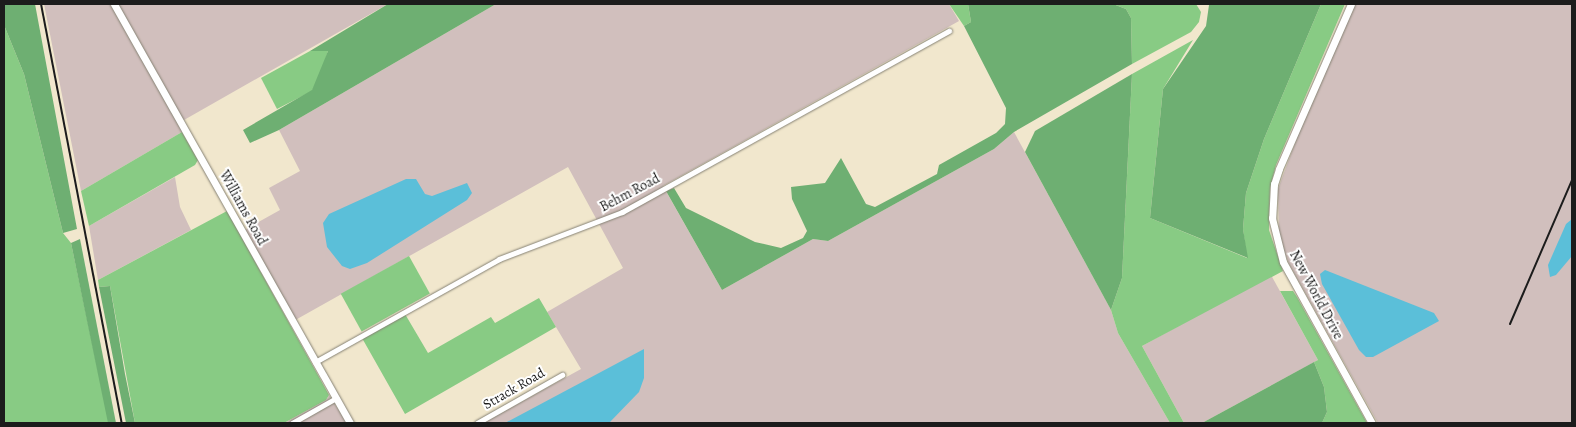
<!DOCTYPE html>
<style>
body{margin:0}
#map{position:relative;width:1576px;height:427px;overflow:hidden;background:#f1e7cd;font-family:Alegreya,serif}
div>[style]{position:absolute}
.industrial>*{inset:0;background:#d1bfbd}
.green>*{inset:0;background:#88cb84;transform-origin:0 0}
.forest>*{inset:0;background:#6eaf72}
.water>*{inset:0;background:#5bbfd9}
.roads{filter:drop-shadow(0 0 1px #868274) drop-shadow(0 0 1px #868274)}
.street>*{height:5px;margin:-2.5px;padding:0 2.5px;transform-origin:2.5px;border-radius:2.5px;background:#fff}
.secondary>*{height:7px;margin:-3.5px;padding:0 3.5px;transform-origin:3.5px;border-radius:3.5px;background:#fff}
.rail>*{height:2px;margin:-1px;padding:0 1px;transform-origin:1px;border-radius:1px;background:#1c1c1c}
span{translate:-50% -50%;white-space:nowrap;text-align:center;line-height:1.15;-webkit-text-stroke:4px #fff;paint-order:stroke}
.street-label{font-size:14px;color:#1c1c1c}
.frame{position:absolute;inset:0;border:5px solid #1c1c1c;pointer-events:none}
</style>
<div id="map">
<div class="industrial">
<div style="clip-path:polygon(44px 4px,388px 4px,184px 120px,182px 132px,81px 191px)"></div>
<div style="clip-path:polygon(496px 4px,949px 4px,959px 21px,663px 186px,722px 290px,813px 239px,828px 241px,994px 149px,1014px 132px,1111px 310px,1118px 333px,1170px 423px,483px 423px,581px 369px,547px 312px,623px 268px,568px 167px,290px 323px,239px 233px,280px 210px,269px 188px,300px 171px,279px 130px)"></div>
<div style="clip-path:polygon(1355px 4px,1572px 4px,1572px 423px,1378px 423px,1289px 264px,1279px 238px,1278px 189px,1298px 135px)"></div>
<div style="clip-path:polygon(175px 177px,180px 207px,191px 230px,98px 280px,89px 226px)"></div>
<div style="clip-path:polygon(1271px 275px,1318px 360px,1202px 423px,1184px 423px,1142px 346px)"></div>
<div style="clip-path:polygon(329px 395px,347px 423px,284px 423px,326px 400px)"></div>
</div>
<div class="green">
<div style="clip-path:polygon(949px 4px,968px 4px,971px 22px,964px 26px)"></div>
<div style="clip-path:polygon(1113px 4px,1196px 4px,1201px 12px,1199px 22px,1191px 32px,1132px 64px,1131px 18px,1126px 9px)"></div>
<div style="clip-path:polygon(1321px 4px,1345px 4px,1276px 165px,1270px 188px,1269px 230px,1283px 271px,1142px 346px,1184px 423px,1170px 423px,1118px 333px,1111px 310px,1122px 278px,1132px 74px,1193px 40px,1163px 89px,1150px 218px,1247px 258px,1243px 229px,1246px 193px,1264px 139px)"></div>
<div style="clip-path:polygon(4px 25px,24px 74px,63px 233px,71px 243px,109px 423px,4px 423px)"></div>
<div style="clip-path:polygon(325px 49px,328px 51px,322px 70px,312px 91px,277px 109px,261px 78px,310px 51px)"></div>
<div style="clip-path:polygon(182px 132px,198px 160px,195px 165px,89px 226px,81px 191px)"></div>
<div style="clip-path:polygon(227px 211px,329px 395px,326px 400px,284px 423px,135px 423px,110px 286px,99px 287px,98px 280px)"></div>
<div style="left:409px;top:256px;width:43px;height:78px;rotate:61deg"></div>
<div style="clip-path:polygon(1280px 291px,1293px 291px,1297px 297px,1367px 423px,1322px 423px,1327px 412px,1324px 387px,1314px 362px,1318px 360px)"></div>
<div style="clip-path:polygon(539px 298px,556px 327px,405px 414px,362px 338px,405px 314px,428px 353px,491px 317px,495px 323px)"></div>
</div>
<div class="forest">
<div style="clip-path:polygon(4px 4px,35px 4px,77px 229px,63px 233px,24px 74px,4px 25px)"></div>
<div style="clip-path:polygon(388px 4px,496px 4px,279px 130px,250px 143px,243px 130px,312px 90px,328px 51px,310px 51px)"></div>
<div style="clip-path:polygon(968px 4px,1113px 4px,1126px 9px,1131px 18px,1132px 64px,1014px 132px,994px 149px,828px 241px,813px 239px,722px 290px,666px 191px,674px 188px,686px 208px,755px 242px,781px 248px,803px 238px,807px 231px,792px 199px,791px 187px,825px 183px,841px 158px,866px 204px,875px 207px,937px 174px,939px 165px,996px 133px,1005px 124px,1006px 108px,964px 26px,971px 22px)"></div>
<div style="clip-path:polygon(1321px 4px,1264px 139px,1246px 193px,1243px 229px,1248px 258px,1150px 218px,1163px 89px,1206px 26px,1209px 5px)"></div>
<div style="clip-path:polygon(1132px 74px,1122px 278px,1111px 310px,1025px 152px,1035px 131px)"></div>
<div style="clip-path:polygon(80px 239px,116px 423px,108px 423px,71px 243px)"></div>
<div style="clip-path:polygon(110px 286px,125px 374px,135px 423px,126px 423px,99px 287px)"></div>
<div style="clip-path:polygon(1314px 362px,1324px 387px,1327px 412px,1322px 423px,1202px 423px)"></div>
</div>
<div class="water">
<div style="clip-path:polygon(406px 179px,416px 179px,425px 194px,432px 196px,467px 183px,472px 193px,467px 200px,367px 263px,350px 269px,342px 266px,327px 247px,323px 223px,329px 214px)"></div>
<div style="clip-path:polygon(1572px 219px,1572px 256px,1556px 275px,1550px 277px,1548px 265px,1566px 224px)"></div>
<div style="clip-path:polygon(1325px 270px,1434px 313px,1439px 321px,1373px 357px,1366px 357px,1359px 350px,1322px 284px,1320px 274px)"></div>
<div style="clip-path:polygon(644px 349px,644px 378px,639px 392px,609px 423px,505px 423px)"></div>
</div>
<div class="roads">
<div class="street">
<div style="left:315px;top:362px;width:211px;rotate:-29.2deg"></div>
<div style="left:499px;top:259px;width:132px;rotate:-20.9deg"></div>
<div style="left:622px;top:212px;width:374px;rotate:-29deg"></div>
<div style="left:292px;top:423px;width:51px;rotate:-29.6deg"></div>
<div style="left:477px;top:423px;width:98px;rotate:-29.5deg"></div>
</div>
<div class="secondary">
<div style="left:114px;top:4px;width:481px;rotate:60.6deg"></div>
<div style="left:1351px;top:4px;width:180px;rotate:113.6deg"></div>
<div style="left:1279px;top:169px;width:16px;rotate:108deg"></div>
<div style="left:1274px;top:184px;width:34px;rotate:93deg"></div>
<div style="left:1272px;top:218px;width:45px;rotate:76deg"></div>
<div style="left:1283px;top:262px;width:184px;rotate:61.1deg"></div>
</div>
</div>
<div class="rail">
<div style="left:41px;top:4px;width:427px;rotate:79.1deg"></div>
<div style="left:1510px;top:324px;width:157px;rotate:-66.7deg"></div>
</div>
<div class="street-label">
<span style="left:630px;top:193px;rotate:-28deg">Behm Road</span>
<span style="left:243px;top:208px;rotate:61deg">Williams Road</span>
<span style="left:1316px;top:295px;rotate:62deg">New World Drive</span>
<span style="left:514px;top:389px;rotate:-30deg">Strack Road</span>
</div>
<div class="frame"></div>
</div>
